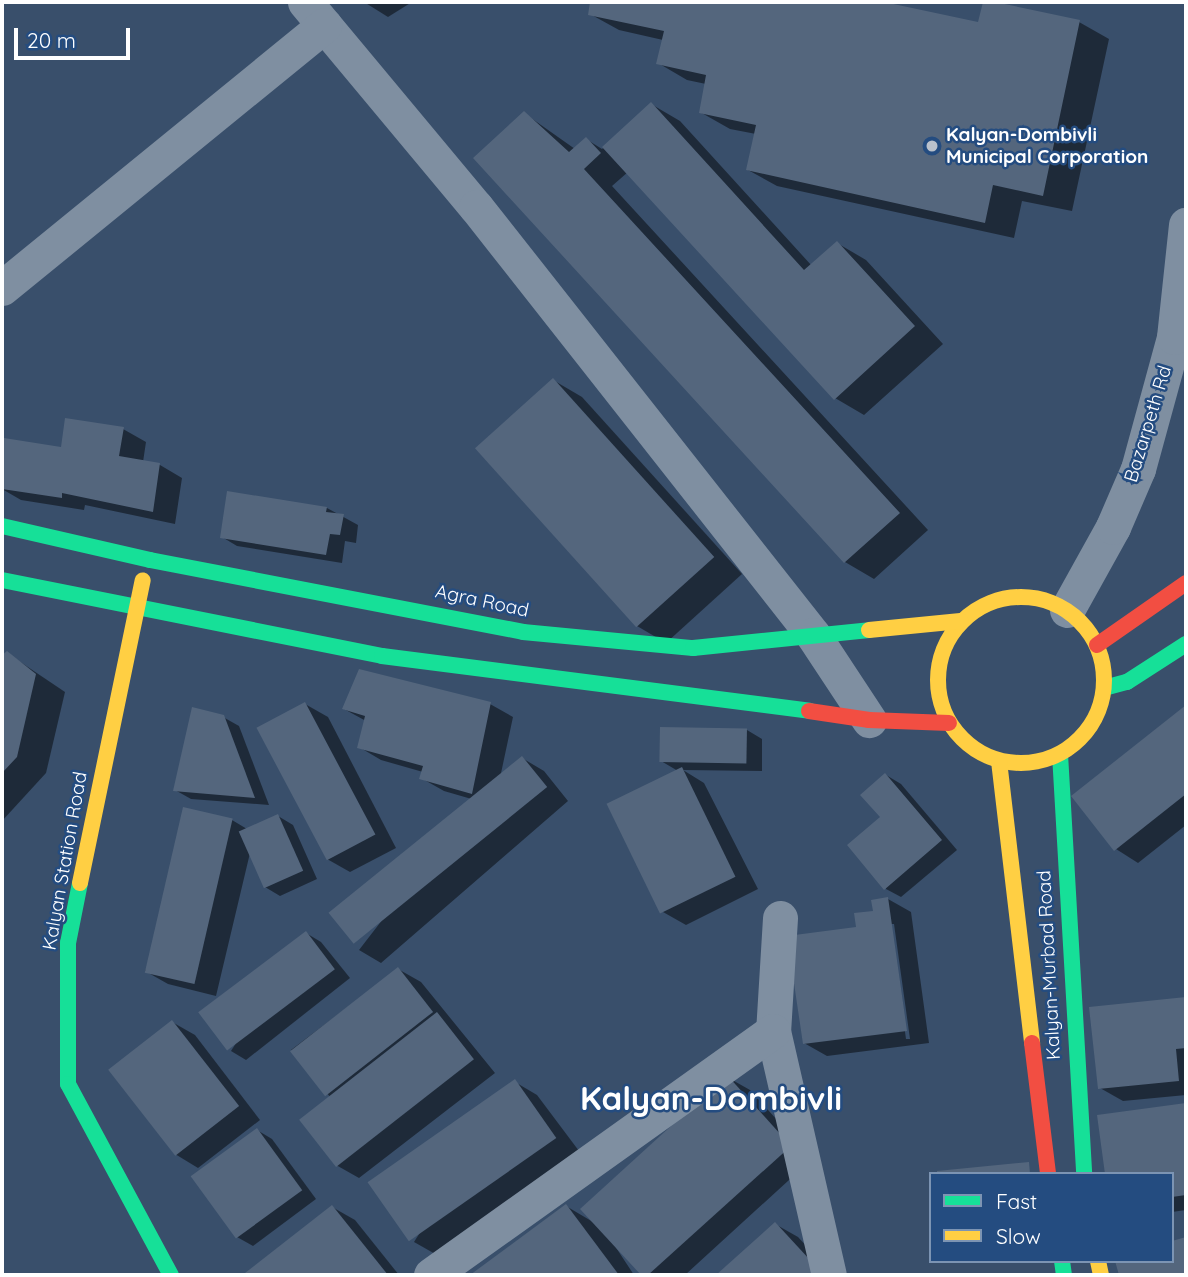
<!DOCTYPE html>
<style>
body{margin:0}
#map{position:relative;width:1188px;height:1277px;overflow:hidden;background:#394f6b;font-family:Quicksand,sans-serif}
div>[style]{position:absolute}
.shadow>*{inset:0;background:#0007}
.building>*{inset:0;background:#54667d;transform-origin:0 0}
.street>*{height:35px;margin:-17.5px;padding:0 17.5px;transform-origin:17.5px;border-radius:17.5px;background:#7f8fa1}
.fast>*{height:16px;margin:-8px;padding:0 8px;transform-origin:8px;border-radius:8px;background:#16e098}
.slow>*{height:16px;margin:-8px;padding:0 8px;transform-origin:8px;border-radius:8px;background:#ffcf43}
.slow>.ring{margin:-8px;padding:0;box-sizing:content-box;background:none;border:16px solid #ffcf43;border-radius:50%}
.jam>*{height:16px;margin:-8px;padding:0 8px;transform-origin:8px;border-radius:8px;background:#f24e42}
.dots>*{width:19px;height:19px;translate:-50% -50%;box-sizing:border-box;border:4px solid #244c80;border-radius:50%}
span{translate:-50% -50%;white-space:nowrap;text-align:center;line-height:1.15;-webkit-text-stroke:5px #244c80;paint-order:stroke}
.poi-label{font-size:19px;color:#fff;font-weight:700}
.left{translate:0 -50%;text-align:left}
.street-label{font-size:19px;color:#fff}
.town-label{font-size:33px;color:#fff;font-weight:700}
.frame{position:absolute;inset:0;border:4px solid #fff;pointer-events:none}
.legend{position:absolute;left:929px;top:1172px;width:245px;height:91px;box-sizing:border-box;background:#244c80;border:2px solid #7c94b3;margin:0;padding:9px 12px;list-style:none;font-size:21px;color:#fff}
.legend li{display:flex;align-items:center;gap:14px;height:35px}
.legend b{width:35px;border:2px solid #7c94b3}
.scale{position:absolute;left:14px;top:28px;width:116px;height:32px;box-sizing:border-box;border:4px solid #fff;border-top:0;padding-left:9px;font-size:21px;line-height:24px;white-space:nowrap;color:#fff;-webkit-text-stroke:5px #244c80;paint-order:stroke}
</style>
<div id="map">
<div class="shadow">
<div style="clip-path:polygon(364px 2px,412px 2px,388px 17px)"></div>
<div style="clip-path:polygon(592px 2px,876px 2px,979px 24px,987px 2px,1079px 22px,1109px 39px,1072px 211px,1022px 201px,1014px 238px,777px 186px,748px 170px,756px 134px,730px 129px,700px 112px,706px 84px,687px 80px,658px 63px,663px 40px,619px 30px,590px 14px)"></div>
<div style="clip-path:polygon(651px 104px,680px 121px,812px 266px,837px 243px,866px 260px,943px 344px,864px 415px,835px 398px,628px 172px,612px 186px,928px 530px,874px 579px,845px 562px,524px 113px,575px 149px,586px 139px,602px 149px)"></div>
<div style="clip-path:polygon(553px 380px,582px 397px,742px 574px,666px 643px,637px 626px)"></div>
<div style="clip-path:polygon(123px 429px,146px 442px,143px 462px,160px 465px,182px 478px,175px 524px,85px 505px,84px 510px,21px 500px,2px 489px,6px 440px,62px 449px)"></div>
<div style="clip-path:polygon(229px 493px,327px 508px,358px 525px,356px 543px,345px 541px,342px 563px,237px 546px,222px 537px)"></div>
<div style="clip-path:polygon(7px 653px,65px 692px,46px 773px,2px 821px,2px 658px)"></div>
<div style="clip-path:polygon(305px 704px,328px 717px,396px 848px,350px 872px,327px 859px)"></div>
<div style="clip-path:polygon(490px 704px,513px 717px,500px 778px,522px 758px,544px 771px,568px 801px,381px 963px,359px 950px,475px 800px,444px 791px,421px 778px,423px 772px,381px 760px,359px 747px,366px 721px,344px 709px)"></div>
<div style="clip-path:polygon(1186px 708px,1186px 825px,1138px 863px,1116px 849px,1074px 796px)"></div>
<div style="clip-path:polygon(223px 717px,239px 726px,269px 805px,191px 799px,175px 790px)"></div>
<div style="clip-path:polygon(661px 728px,747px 730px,762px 739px,762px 771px,683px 770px,704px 783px,758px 889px,686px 925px,663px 912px,678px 771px,661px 761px)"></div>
<div style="clip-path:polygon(886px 775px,901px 784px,957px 850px,901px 897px,886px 889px)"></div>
<div style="clip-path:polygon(278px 816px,293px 825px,317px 879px,280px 896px,265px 887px,250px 853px,216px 996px,168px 984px,145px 971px,232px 820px,247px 829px)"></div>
<div style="clip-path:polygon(evenodd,888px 899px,911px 912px,929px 1043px,827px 1056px,804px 1043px,858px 928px,888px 899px,890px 924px,894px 924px,910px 1039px,906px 1039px,890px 924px)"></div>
<div style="clip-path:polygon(306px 933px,321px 942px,350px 978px,246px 1060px,231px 1051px)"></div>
<div style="clip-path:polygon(398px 969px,421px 982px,495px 1073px,359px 1178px,336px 1165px,331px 1098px,291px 1050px)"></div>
<div style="clip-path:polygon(1186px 999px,1186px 1095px,1123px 1101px,1100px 1088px,1091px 1009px)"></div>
<div style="clip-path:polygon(172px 1022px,195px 1035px,260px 1120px,198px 1168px,175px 1154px)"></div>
<div style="clip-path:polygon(727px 1077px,750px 1090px,812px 1159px,685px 1275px,643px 1275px,611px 1240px,634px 1275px,473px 1275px,566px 1206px,593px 1222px)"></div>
<div style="clip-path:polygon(515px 1082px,537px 1095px,579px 1151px,437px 1255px,414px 1242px)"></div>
<div style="clip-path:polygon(1186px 1105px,1186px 1210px,1172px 1212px,1172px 1174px,1099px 1117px)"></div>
<div style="clip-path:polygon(257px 1130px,272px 1139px,316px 1199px,253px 1246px,237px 1237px)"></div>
<div style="clip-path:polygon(332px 1207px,355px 1220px,399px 1275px,249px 1275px)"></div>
<div style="clip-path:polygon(775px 1224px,798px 1237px,833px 1275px,719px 1275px)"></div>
<div style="clip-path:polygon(1186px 1239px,1186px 1275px,1121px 1275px,1117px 1261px,1172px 1261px,1172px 1243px)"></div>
</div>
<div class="building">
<div style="clip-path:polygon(590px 2px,884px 2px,978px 22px,983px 2px,995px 2px,1080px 20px,1043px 196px,993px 185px,985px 223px,746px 170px,756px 125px,699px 113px,706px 75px,656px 64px,664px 31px,588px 15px)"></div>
<div style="clip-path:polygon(651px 102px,804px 270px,837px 241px,915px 326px,834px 400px,602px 147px)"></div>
<div style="clip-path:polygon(524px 111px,569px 152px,586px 137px,601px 153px,584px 169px,900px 513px,844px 563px,473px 158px)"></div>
<div style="left:553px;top:378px;width:241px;height:105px;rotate:48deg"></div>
<div style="clip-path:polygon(65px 418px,124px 427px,119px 456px,160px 463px,153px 512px,62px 493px,62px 498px,2px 489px,4px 438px,61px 447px)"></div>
<div style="clip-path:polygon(227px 491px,327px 507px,326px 512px,344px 514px,340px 535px,330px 534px,326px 555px,220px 538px)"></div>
<div style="clip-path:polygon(7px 651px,36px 674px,17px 757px,2px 773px,2px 655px)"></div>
<div style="clip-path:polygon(359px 669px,491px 702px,472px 794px,419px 779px,423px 766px,357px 748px,365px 716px,342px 709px)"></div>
<div style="left:305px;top:702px;width:150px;height:55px;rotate:62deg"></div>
<div style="clip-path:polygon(1186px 705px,1186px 794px,1114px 851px,1071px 796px)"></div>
<div style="clip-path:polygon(192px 707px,224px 715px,255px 798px,173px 791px)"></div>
<div style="left:660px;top:727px;width:87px;height:35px;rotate:1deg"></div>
<div style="left:522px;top:756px;width:40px;height:249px;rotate:51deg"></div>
<div style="left:682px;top:767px;width:122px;height:84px;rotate:64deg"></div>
<div style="clip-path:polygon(885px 773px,942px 840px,884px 890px,847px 845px,880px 817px,860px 795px)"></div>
<div style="left:183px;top:807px;width:51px;height:170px;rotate:13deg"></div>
<div style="left:278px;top:814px;width:62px;height:43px;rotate:66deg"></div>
<div style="clip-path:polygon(888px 897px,907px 1031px,803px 1044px,787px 936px,856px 927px,854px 913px,873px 911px,871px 900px)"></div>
<div style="left:306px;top:931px;width:48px;height:135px;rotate:53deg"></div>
<div style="left:398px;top:967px;width:57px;height:137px;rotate:52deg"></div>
<div style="clip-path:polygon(1186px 997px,1186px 1048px,1176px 1049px,1179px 1081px,1098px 1089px,1089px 1007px)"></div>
<div style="left:437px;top:1012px;width:60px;height:175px;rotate:52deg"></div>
<div style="left:172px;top:1020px;width:109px;height:81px;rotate:52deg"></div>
<div style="clip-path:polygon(727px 1075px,791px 1146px,648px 1275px,641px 1275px,580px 1209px)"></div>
<div style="left:515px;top:1079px;width:72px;height:180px;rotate:55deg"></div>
<div style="clip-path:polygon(1186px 1103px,1186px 1195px,1172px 1197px,1172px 1174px,1105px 1174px,1097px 1115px)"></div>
<div style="left:257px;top:1128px;width:77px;height:82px;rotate:54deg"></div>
<div style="clip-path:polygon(1029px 1162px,1030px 1174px,937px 1174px,937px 1171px)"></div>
<div style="clip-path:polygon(566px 1204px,619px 1275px,470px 1275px)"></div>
<div style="clip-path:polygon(332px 1205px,388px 1275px,247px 1275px,245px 1273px)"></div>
<div style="clip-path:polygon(775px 1222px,822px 1273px,716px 1275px)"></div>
<div style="clip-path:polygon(1186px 1237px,1186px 1275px,1119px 1275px,1115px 1261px,1172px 1261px,1172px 1241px)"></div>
</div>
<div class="street">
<div style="left:305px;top:2px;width:267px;rotate:50.2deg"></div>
<div style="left:476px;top:207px;width:545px;rotate:51.78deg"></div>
<div style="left:813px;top:635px;width:102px;rotate:56.6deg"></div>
<div style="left:2px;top:288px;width:416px;rotate:-39.2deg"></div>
<div style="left:1067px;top:610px;width:95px;rotate:-61deg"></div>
<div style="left:1113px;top:527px;width:63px;rotate:-66.7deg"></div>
<div style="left:1138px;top:469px;width:137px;rotate:-74.7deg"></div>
<div style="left:1174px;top:337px;width:113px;rotate:-83.9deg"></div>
<div style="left:780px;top:918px;width:113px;rotate:93.5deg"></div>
<div style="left:773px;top:1031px;width:250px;rotate:77.1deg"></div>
<div style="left:431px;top:1275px;width:420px;rotate:-35.5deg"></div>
</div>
<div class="fast">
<div style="left:2px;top:526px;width:152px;rotate:12.9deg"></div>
<div style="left:150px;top:560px;width:380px;rotate:10.9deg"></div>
<div style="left:523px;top:632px;width:171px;rotate:5.4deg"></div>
<div style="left:693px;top:648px;width:177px;rotate:-5.8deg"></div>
<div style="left:2px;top:580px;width:388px;rotate:11.3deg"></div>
<div style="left:382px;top:656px;width:431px;rotate:7.3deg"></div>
<div style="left:1104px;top:688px;width:24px;rotate:-15deg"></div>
<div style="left:1127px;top:682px;width:70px;rotate:-32.8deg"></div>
<div style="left:1060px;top:754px;width:421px;rotate:86.7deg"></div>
<div style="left:80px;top:883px;width:61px;rotate:101.3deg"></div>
<div style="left:68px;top:943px;width:141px;rotate:90deg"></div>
<div style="left:68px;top:1084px;width:217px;rotate:61.7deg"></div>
<div style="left:1062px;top:1261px;width:14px;rotate:82deg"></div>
</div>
<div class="slow">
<div class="ring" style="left:938px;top:597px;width:150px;height:150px"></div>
<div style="left:869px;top:630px;width:92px;rotate:-5.6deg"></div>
<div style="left:999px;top:761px;width:284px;rotate:83.3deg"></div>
<div style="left:80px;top:883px;width:309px;rotate:-78.3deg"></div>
<div style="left:1098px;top:1261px;width:14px;rotate:78deg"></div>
</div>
<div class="jam">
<div style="left:1097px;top:645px;width:108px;rotate:-34.9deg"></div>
<div style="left:809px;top:711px;width:61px;rotate:8.5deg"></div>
<div style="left:869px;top:720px;width:80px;rotate:2.1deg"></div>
<div style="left:1032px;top:1043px;width:132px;rotate:83deg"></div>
</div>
<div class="dots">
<div style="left:932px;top:146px;background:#bac1cb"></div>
</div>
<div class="poi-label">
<span class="left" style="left:946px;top:146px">Kalyan-Dombivli<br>Municipal Corporation</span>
</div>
<div class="street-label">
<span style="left:1148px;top:424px;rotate:-73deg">Bazarpeth Rd</span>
<span style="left:482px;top:601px;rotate:12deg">Agra Road</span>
<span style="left:65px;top:861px;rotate:-80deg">Kalyan Station Road</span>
<span style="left:1049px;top:965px;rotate:-93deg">Kalyan-Murbad Road</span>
</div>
<div class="town-label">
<span style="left:711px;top:1098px">Kalyan-Dombivli</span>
</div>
<div class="frame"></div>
<ul class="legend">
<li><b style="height:9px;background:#16e098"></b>Fast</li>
<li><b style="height:9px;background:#ffcf43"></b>Slow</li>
</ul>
<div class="scale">20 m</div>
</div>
